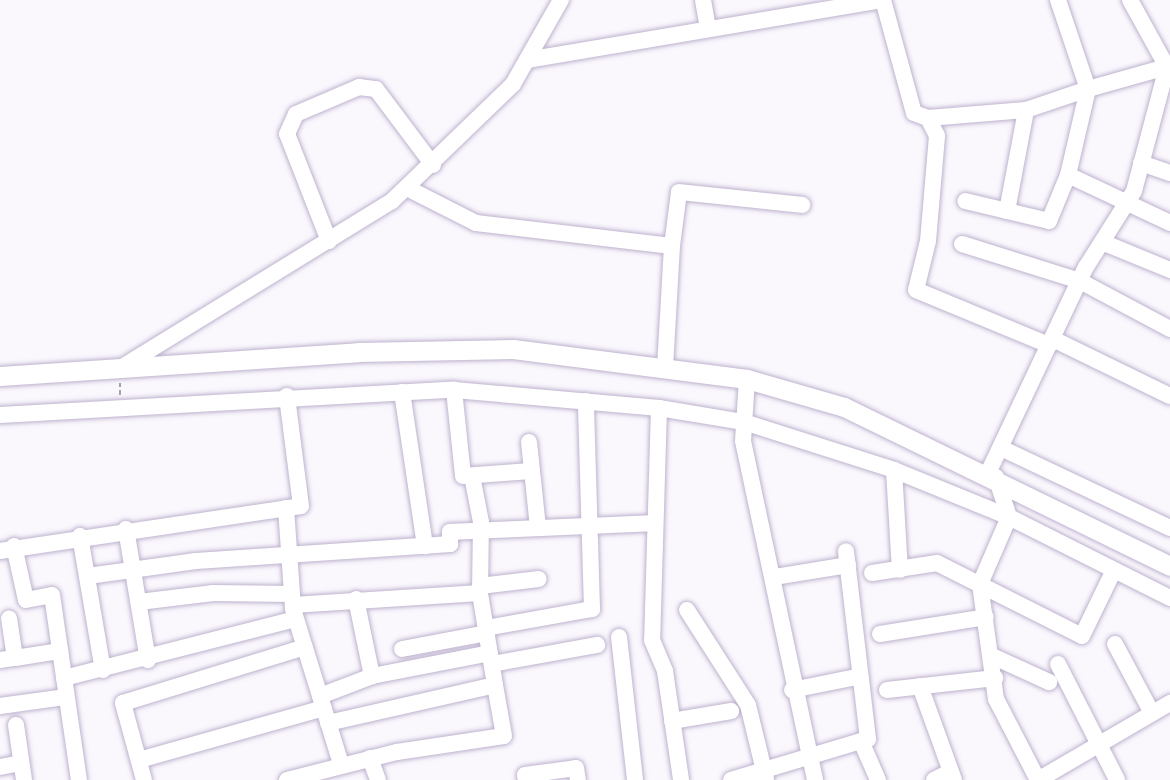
<!DOCTYPE html>
<style>
body{margin:0}
#map{position:relative;width:1170px;height:780px;overflow:hidden;background:#faf7fd;font-family:Ubuntu,sans-serif}
div>[style]{position:absolute}
.path>*{height:2px;margin-top:-1px;transform-origin:0;background:repeating-linear-gradient(90deg,#a5a1a9 0 5px,transparent 0 8.5px)}
.roads{filter:drop-shadow(0 0 2px #beb2ce) drop-shadow(0 0 2px #beb2ce)}
.minor>*{height:16px;margin:-8px;padding:0 8px;transform-origin:8px;border-radius:8px;background:#fff}
.major>*{height:19px;margin:-9.5px;padding:0 9.5px;transform-origin:9.5px;border-radius:9.5px;background:#fff}
span{translate:-50% -50%;white-space:nowrap;text-align:center;line-height:1.15;-webkit-text-stroke:7px #faf7fd;paint-order:stroke}
</style>
<div id="map">
<div class="path">
<div style="left:120px;top:395px;width:12px;rotate:-90deg"></div>
</div>
<div class="roads">
<div class="minor">
<div style="left:703px;top:0;width:28px;rotate:80deg"></div>
<div style="left:1058px;top:0;width:94px;rotate:71.4deg"></div>
<div style="left:1088px;top:89px;width:85px;rotate:-15.7deg"></div>
<div style="left:527px;top:60px;width:361px;rotate:-9.6deg"></div>
<div style="left:883px;top:0;width:117px;rotate:74.7deg"></div>
<div style="left:914px;top:113px;width:15px;rotate:20deg"></div>
<div style="left:928px;top:118px;width:98px;rotate:-4.7deg"></div>
<div style="left:1026px;top:110px;width:65px;rotate:-18.7deg"></div>
<div style="left:1088px;top:89px;width:88px;rotate:103.1deg"></div>
<div style="left:1068px;top:175px;width:50px;rotate:112.4deg"></div>
<div style="left:1049px;top:221px;width:86px;rotate:-166.6deg"></div>
<div style="left:928px;top:118px;width:20px;rotate:63deg"></div>
<div style="left:937px;top:136px;width:105px;rotate:94.9deg"></div>
<div style="left:928px;top:241px;width:50px;rotate:103.8deg"></div>
<div style="left:916px;top:290px;width:144px;rotate:22.5deg"></div>
<div style="left:1049px;top:345px;width:7px;rotate:-56deg"></div>
<div style="left:1053px;top:339px;width:130px;rotate:26deg"></div>
<div style="left:1141px;top:163px;width:31px;rotate:19deg"></div>
<div style="left:1068px;top:175px;width:113px;rotate:25.2deg"></div>
<div style="left:407px;top:188px;width:77px;rotate:26.9deg"></div>
<div style="left:476px;top:223px;width:197px;rotate:6.7deg"></div>
<div style="left:672px;top:246px;width:120px;rotate:93.3deg"></div>
<div style="left:1007px;top:211px;width:103px;rotate:-79.3deg"></div>
<div style="left:329px;top:241px;width:115px;rotate:-111.4deg"></div>
<div style="left:287px;top:134px;width:22px;rotate:-66deg"></div>
<div style="left:296px;top:114px;width:69px;rotate:-23.2deg"></div>
<div style="left:359px;top:87px;width:17px;rotate:7deg"></div>
<div style="left:376px;top:89px;width:95px;rotate:53.1deg"></div>
<div style="left:1102px;top:242px;width:74px;rotate:22.4deg"></div>
<div style="left:962px;top:244px;width:124px;rotate:17.4deg"></div>
<div style="left:1080px;top:281px;width:102px;rotate:28.1deg"></div>
<div style="left:672px;top:246px;width:54px;rotate:-82.6deg"></div>
<div style="left:679px;top:192px;width:124px;rotate:6deg"></div>
<div style="left:122px;top:367px;width:317px;rotate:-31.6deg"></div>
<div style="left:392px;top:201px;width:168px;rotate:-44deg"></div>
<div style="left:513px;top:84px;width:97px;rotate:-60.3deg"></div>
<div style="left:747px;top:379px;width:62px;rotate:93.7deg"></div>
<div style="left:743px;top:441px;width:347px;rotate:78deg"></div>
<div style="left:454px;top:390px;width:86px;rotate:84deg"></div>
<div style="left:463px;top:476px;width:68px;rotate:-4.2deg"></div>
<div style="left:402px;top:392px;width:156px;rotate:81.5deg"></div>
<div style="left:659px;top:408px;width:232px;rotate:91.7deg"></div>
<div style="left:652px;top:640px;width:34px;rotate:67deg"></div>
<div style="left:665px;top:671px;width:110px;rotate:81.6deg"></div>
<div style="left:0;top:415px;width:455px;rotate:-3.2deg"></div>
<div style="left:454px;top:390px;width:206px;rotate:5deg"></div>
<div style="left:659px;top:408px;width:86px;rotate:9.4deg"></div>
<div style="left:744px;top:422px;width:157px;rotate:17.7deg"></div>
<div style="left:894px;top:470px;width:124px;rotate:22.2deg"></div>
<div style="left:1009px;top:517px;width:180px;rotate:26.7deg"></div>
<div style="left:529px;top:442px;width:85px;rotate:84deg"></div>
<div style="left:1001px;top:448px;width:187px;rotate:25.3deg"></div>
<div style="left:894px;top:470px;width:100px;rotate:86.6deg"></div>
<div style="left:988px;top:473px;width:228px;rotate:-64.6deg"></div>
<div style="left:1086px;top:267px;width:90px;rotate:-57.7deg"></div>
<div style="left:1134px;top:191px;width:128px;rotate:-75.1deg"></div>
<div style="left:1167px;top:67px;width:77px;rotate:-118.9deg"></div>
<div style="left:996px;top:477px;width:42px;rotate:72deg"></div>
<div style="left:1009px;top:517px;width:73px;rotate:113.4deg"></div>
<div style="left:980px;top:584px;width:116px;rotate:82.1deg"></div>
<div style="left:996px;top:699px;width:91px;rotate:62.6deg"></div>
<div style="left:286px;top:508px;width:101px;rotate:86deg"></div>
<div style="left:293px;top:609px;width:162px;rotate:72.8deg"></div>
<div style="left:126px;top:529px;width:133px;rotate:80.5deg"></div>
<div style="left:80px;top:536px;width:136px;rotate:80.3deg"></div>
<div style="left:14px;top:546px;width:55px;rotate:77.5deg"></div>
<div style="left:26px;top:600px;width:26px;rotate:-11deg"></div>
<div style="left:52px;top:595px;width:187px;rotate:81.7deg"></div>
<div style="left:0;top:551px;width:304px;rotate:-8.5deg"></div>
<div style="left:301px;top:506px;width:111px;rotate:-97.3deg"></div>
<div style="left:872px;top:573px;width:66px;rotate:-8.7deg"></div>
<div style="left:937px;top:563px;width:162px;rotate:26.7deg"></div>
<div style="left:1082px;top:636px;width:73px;rotate:-64.1deg"></div>
<div style="left:88px;top:576px;width:109px;rotate:-7.9deg"></div>
<div style="left:196px;top:561px;width:255px;rotate:-3.8deg"></div>
<div style="left:450px;top:544px;width:12px;rotate:-90deg"></div>
<div style="left:450px;top:532px;width:205px;rotate:-2.5deg"></div>
<div style="left:774px;top:577px;width:75px;rotate:-9.2deg"></div>
<div style="left:480px;top:586px;width:59px;rotate:-6.8deg"></div>
<div style="left:356px;top:599px;width:79px;rotate:78.3deg"></div>
<div style="left:139px;top:602px;width:75px;rotate:-6.9deg"></div>
<div style="left:213px;top:593px;width:79px;rotate:0.7deg"></div>
<div style="left:293px;top:605px;width:187px;rotate:-3.7deg"></div>
<div style="left:687px;top:610px;width:113px;rotate:57.3deg"></div>
<div style="left:748px;top:705px;width:76px;rotate:76.3deg"></div>
<div style="left:486px;top:628px;width:108px;rotate:-10.2deg"></div>
<div style="left:592px;top:609px;width:208px;rotate:-91.7deg"></div>
<div style="left:880px;top:634px;width:107px;rotate:-9.1deg"></div>
<div style="left:619px;top:637px;width:144px;rotate:83.6deg"></div>
<div style="left:1115px;top:644px;width:78px;rotate:61.8deg"></div>
<div style="left:402px;top:649px;width:86px;rotate:-10.7deg"></div>
<div style="left:992px;top:656px;width:63px;rotate:24.5deg"></div>
<div style="left:15px;top:658px;width:46px;rotate:-8.8deg"></div>
<div style="left:0;top:660px;width:15px;rotate:-8deg"></div>
<div style="left:15px;top:658px;width:40px;rotate:-98.5deg"></div>
<div style="left:492px;top:664px;width:107px;rotate:-10.3deg"></div>
<div style="left:1058px;top:664px;width:130px;rotate:63deg"></div>
<div style="left:64px;top:678px;width:239px;rotate:-14.3deg"></div>
<div style="left:920px;top:686px;width:100px;rotate:70.1deg"></div>
<div style="left:792px;top:690px;width:70px;rotate:-11.5deg"></div>
<div style="left:887px;top:690px;width:109px;rotate:-6.3deg"></div>
<div style="left:320px;top:696px;width:56px;rotate:-21deg"></div>
<div style="left:372px;top:676px;width:120px;rotate:-11deg"></div>
<div style="left:0;top:706px;width:67px;rotate:-7.8deg"></div>
<div style="left:672px;top:721px;width:60px;rotate:-9.6deg"></div>
<div style="left:328px;top:723px;width:171px;rotate:-12.8deg"></div>
<div style="left:495px;top:685px;width:93px;rotate:-99.3deg"></div>
<div style="left:480px;top:593px;width:71px;rotate:-89.2deg"></div>
<div style="left:481px;top:522px;width:47px;rotate:-101.1deg"></div>
<div style="left:16px;top:725px;width:56px;rotate:81.7deg"></div>
<div style="left:861px;top:741px;width:43px;rotate:66.4deg"></div>
<div style="left:370px;top:758px;width:23px;rotate:70deg"></div>
<div style="left:139px;top:760px;width:192px;rotate:-15.7deg"></div>
<div style="left:0;top:767px;width:21px;rotate:-11deg"></div>
<div style="left:144px;top:780px;width:80px;rotate:-105.3deg"></div>
<div style="left:123px;top:703px;width:190px;rotate:-17.1deg"></div>
<div style="left:287px;top:780px;width:114px;rotate:-14.3deg"></div>
<div style="left:397px;top:752px;width:108px;rotate:-8.5deg"></div>
<div style="left:504px;top:736px;width:52px;rotate:-100deg"></div>
<div style="left:526px;top:780px;width:5px;rotate:-101deg"></div>
<div style="left:525px;top:775px;width:51px;rotate:-7.8deg"></div>
<div style="left:576px;top:768px;width:12px;rotate:81deg"></div>
<div style="left:731px;top:780px;width:143px;rotate:-16.7deg"></div>
<div style="left:868px;top:739px;width:189px;rotate:-96.7deg"></div>
<div style="left:934px;top:780px;width:18px;rotate:-27deg"></div>
<div style="left:1038px;top:780px;width:153px;rotate:-30.3deg"></div>
</div>
<div class="major">
<div style="left:0;top:376px;width:359px;rotate:-3.8deg"></div>
<div style="left:358px;top:352px;width:155px;rotate:-1.1deg"></div>
<div style="left:513px;top:349px;width:236px;rotate:7.3deg"></div>
<div style="left:747px;top:379px;width:101px;rotate:16.1deg"></div>
<div style="left:844px;top:407px;width:363px;rotate:26deg"></div>
</div>
</div>
</div>
